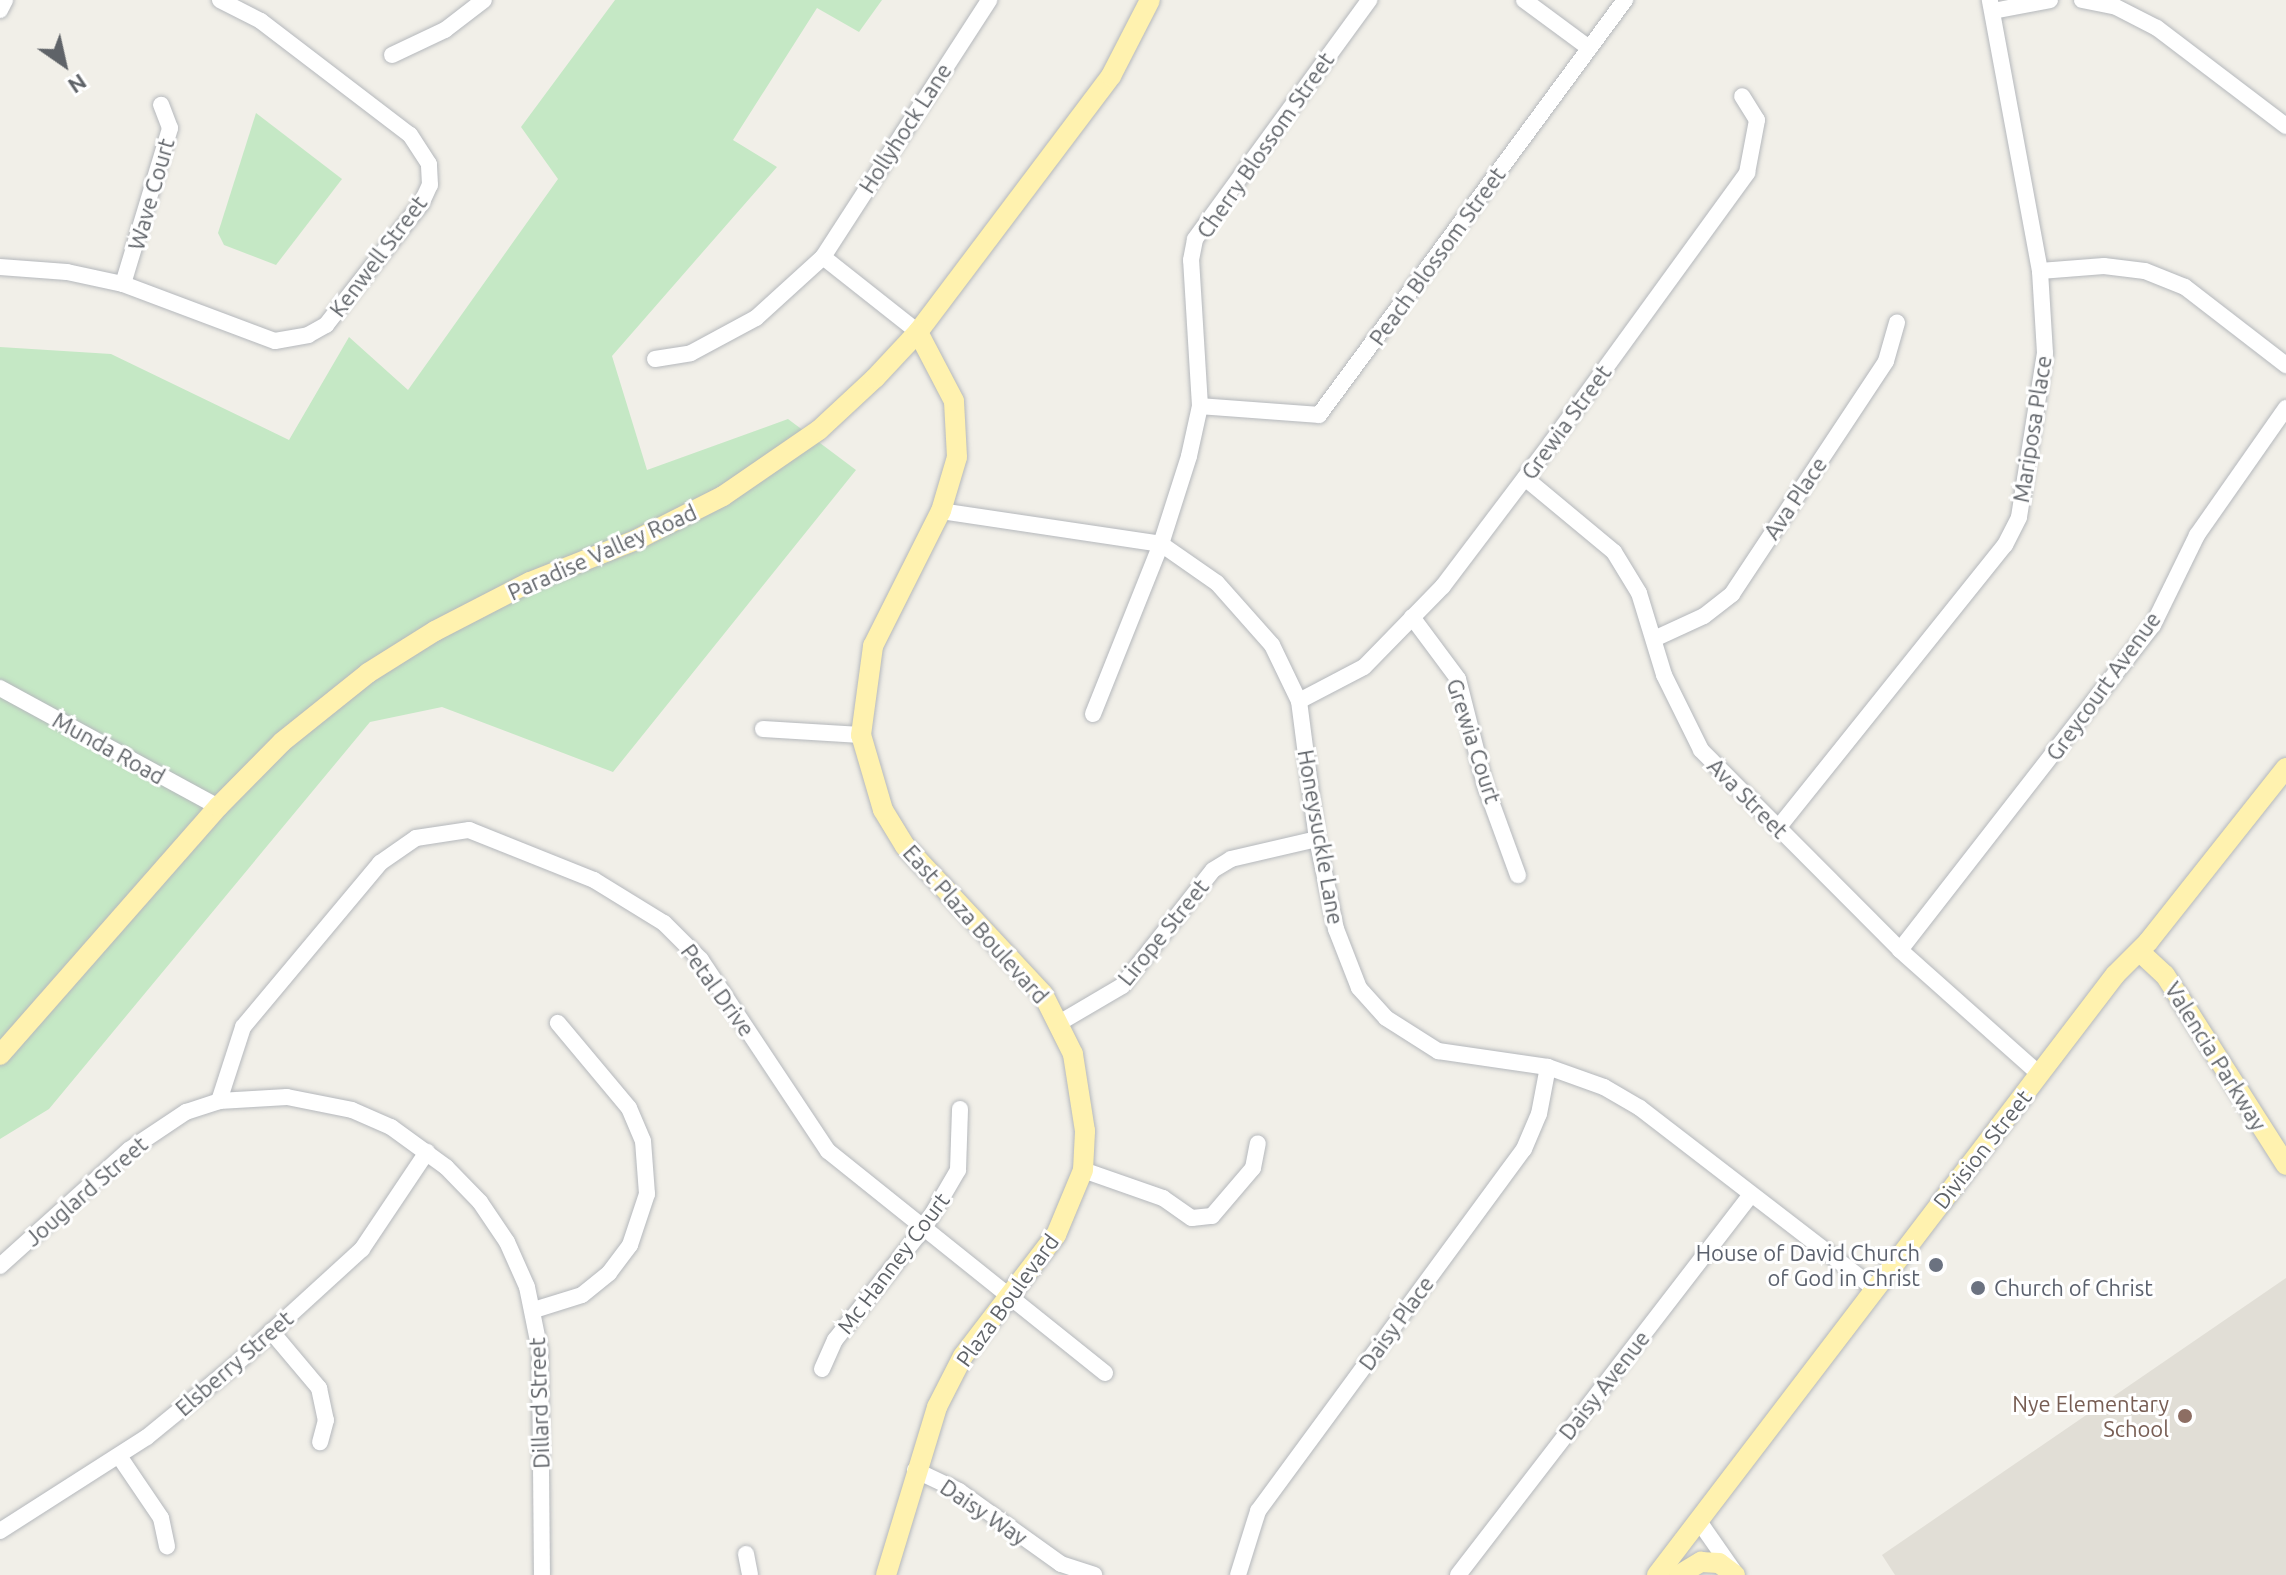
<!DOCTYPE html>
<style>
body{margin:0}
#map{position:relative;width:2286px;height:1575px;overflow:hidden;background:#f1efe8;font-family:Ubuntu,sans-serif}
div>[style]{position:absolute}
.education>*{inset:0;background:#e1ded6}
.green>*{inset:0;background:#c5e8c5}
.roads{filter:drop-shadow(0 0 2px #b5b8bc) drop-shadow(0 0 2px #b5b8bc)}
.minor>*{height:16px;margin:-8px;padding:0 8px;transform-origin:8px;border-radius:8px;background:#fff}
.major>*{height:20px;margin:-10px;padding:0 10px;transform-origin:10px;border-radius:10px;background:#fff2af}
.dots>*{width:22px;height:22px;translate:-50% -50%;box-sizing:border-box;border:4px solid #fff;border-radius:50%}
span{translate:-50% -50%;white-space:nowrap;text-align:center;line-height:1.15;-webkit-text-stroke:6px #fff;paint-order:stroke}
.street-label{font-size:22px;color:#5f6368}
.worship-label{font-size:22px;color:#5b616d}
.right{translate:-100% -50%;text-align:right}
.left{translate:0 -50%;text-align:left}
.education-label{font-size:22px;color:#785e54}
.north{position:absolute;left:24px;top:24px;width:80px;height:80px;-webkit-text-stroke:6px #fff;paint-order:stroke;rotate:146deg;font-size:22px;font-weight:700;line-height:32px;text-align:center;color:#5f6368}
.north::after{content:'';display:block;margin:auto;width:28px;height:36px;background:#5f6368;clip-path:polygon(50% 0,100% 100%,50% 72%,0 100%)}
</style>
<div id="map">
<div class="education">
<div style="clip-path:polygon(2286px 1278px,2286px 1575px,1895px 1575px,1882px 1555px)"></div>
</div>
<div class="green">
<div style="clip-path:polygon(615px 0,882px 0,859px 32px,817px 8px,733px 140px,777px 167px,612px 356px,647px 470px,788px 419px,856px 470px,613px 772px,442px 707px,370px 722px,49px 1109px,0 1139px,0 347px,111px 354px,289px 440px,349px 337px,408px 390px,558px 179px,521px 127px)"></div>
<div style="clip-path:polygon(256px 113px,342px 179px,276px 265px,224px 245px,218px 233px)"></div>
</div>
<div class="roads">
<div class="minor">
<div style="left:1524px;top:0;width:81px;rotate:36.4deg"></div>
<div style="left:2082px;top:0;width:33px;rotate:11deg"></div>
<div style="left:2114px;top:6px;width:48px;rotate:27.1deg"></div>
<div style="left:2157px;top:28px;width:162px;rotate:37.2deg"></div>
<div style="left:0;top:10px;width:11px;rotate:-63deg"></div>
<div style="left:1993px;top:11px;width:58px;rotate:-10.9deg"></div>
<div style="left:392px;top:55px;width:59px;rotate:-25.3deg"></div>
<div style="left:445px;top:30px;width:49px;rotate:-37.6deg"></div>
<div style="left:823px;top:257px;width:121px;rotate:38.3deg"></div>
<div style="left:0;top:267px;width:67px;rotate:4.3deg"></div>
<div style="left:67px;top:272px;width:57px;rotate:12.1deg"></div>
<div style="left:123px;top:284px;width:162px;rotate:20.6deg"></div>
<div style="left:275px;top:341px;width:34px;rotate:-10deg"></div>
<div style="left:308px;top:335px;width:21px;rotate:-29deg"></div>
<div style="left:326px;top:325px;width:154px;rotate:-51.9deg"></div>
<div style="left:421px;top:204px;width:21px;rotate:-65deg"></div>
<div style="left:430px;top:185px;width:21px;rotate:-93deg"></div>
<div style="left:429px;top:164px;width:35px;rotate:-123deg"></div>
<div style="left:410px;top:135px;width:188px;rotate:-142.6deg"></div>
<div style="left:261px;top:21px;width:46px;rotate:-152.9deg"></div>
<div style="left:2040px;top:271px;width:64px;rotate:-4.5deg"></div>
<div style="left:2104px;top:266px;width:41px;rotate:7deg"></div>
<div style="left:2145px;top:271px;width:43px;rotate:21.8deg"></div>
<div style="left:2185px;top:287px;width:128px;rotate:37.7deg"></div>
<div style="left:123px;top:284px;width:163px;rotate:-73.2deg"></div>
<div style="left:170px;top:128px;width:25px;rotate:-111deg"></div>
<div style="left:655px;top:359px;width:36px;rotate:-9deg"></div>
<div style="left:691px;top:353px;width:74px;rotate:-28.3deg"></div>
<div style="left:756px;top:318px;width:91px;rotate:-42.3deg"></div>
<div style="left:823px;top:257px;width:306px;rotate:-57.1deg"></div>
<div style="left:1200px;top:406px;width:119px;rotate:4.3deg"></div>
<div style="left:1319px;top:415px;width:516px;rotate:-53.6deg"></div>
<div style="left:1525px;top:478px;width:116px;rotate:39.7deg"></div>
<div style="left:1614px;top:552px;width:48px;rotate:58.6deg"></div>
<div style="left:1639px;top:593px;width:86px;rotate:73deg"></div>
<div style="left:1664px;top:675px;width:84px;rotate:63.7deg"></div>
<div style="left:1701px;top:750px;width:282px;rotate:45.1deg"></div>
<div style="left:1900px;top:950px;width:186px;rotate:41.7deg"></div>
<div style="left:941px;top:511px;width:222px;rotate:8.5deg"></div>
<div style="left:1161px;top:544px;width:68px;rotate:34.9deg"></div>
<div style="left:1217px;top:583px;width:83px;rotate:48.4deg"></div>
<div style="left:1272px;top:645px;width:62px;rotate:64.3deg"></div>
<div style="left:1299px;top:701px;width:139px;rotate:82.6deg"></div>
<div style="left:1317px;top:839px;width:92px;rotate:78.1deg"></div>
<div style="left:1336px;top:929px;width:63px;rotate:68.7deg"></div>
<div style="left:1359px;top:988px;width:40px;rotate:48deg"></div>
<div style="left:1386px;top:1018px;width:62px;rotate:32.4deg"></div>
<div style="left:1438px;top:1051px;width:111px;rotate:8.3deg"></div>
<div style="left:1548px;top:1067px;width:59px;rotate:19.7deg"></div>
<div style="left:1604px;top:1087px;width:42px;rotate:30.3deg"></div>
<div style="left:1640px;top:1108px;width:295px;rotate:37.6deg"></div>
<div style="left:1412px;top:617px;width:77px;rotate:53.4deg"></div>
<div style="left:1458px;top:679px;width:109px;rotate:75.7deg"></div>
<div style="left:1485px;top:785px;width:96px;rotate:69.9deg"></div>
<div style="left:1654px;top:639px;width:55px;rotate:-24.7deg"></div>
<div style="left:1704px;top:616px;width:36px;rotate:-38deg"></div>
<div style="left:1732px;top:594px;width:279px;rotate:-56.5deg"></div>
<div style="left:1886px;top:361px;width:40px;rotate:-74deg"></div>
<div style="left:0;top:688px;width:248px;rotate:28.6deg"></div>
<div style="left:1299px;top:701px;width:73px;rotate:-27.6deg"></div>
<div style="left:1364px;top:667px;width:113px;rotate:-45.7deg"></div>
<div style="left:1443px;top:586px;width:179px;rotate:-52.9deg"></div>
<div style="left:1551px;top:443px;width:334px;rotate:-54deg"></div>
<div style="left:1747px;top:173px;width:54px;rotate:-79.3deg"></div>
<div style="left:1757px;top:120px;width:28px;rotate:-122deg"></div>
<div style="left:1093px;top:714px;width:183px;rotate:-68.2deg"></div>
<div style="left:1161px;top:544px;width:92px;rotate:-72.3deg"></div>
<div style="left:1189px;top:456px;width:51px;rotate:-77.6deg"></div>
<div style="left:1200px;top:406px;width:146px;rotate:-93.5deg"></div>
<div style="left:1191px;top:260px;width:21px;rotate:-79deg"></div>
<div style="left:1195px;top:239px;width:296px;rotate:-53.9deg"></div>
<div style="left:763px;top:729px;width:98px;rotate:3.5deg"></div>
<div style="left:1778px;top:828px;width:363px;rotate:-51.3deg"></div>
<div style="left:2005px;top:545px;width:31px;rotate:-63deg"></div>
<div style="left:2019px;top:517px;width:166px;rotate:-81deg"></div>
<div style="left:2045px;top:353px;width:82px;rotate:-93.5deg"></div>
<div style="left:2040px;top:271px;width:276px;rotate:-100.5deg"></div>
<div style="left:1900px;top:950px;width:412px;rotate:-52.1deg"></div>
<div style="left:2153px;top:625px;width:100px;rotate:-63.9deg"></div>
<div style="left:2197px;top:535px;width:155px;rotate:-55deg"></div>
<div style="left:1059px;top:1023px;width:73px;rotate:-30.4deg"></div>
<div style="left:1122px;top:986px;width:147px;rotate:-51.9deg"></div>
<div style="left:1213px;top:870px;width:21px;rotate:-31deg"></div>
<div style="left:1231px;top:859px;width:88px;rotate:-13.1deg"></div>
<div style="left:219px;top:1101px;width:78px;rotate:-72deg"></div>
<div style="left:243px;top:1027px;width:214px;rotate:-50.1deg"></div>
<div style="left:380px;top:863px;width:44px;rotate:-34.8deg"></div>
<div style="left:416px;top:838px;width:54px;rotate:-8.6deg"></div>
<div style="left:469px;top:830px;width:135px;rotate:21.8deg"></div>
<div style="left:594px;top:880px;width:82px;rotate:31.6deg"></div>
<div style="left:664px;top:923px;width:52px;rotate:45deg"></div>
<div style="left:701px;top:960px;width:229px;rotate:56.4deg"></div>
<div style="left:828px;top:1151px;width:355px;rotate:38.7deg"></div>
<div style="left:1083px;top:1170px;width:85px;rotate:19.3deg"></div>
<div style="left:1163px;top:1198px;width:35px;rotate:35deg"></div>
<div style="left:1192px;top:1218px;width:20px;rotate:-6deg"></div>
<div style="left:1212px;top:1216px;width:63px;rotate:-49.5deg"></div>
<div style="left:1253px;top:1168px;width:25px;rotate:-79deg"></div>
<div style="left:0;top:1266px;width:173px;rotate:-42deg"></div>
<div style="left:129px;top:1150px;width:69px;rotate:-33.7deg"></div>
<div style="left:186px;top:1112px;width:35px;rotate:-18deg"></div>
<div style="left:219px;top:1101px;width:68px;rotate:-3.4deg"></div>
<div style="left:287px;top:1097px;width:66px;rotate:11.3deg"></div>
<div style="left:352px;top:1110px;width:43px;rotate:23.6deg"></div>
<div style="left:391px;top:1127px;width:68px;rotate:36deg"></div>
<div style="left:446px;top:1167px;width:49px;rotate:45.8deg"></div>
<div style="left:480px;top:1202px;width:48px;rotate:56deg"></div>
<div style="left:507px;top:1242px;width:49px;rotate:66deg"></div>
<div style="left:527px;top:1287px;width:65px;rotate:78.5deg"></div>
<div style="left:540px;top:1351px;width:224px;rotate:89.5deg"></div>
<div style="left:534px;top:1310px;width:50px;rotate:-17.4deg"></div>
<div style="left:582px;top:1295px;width:35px;rotate:-39deg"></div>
<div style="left:609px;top:1273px;width:35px;rotate:-53deg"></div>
<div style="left:630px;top:1245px;width:54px;rotate:-71.6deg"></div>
<div style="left:647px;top:1194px;width:53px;rotate:-94.3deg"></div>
<div style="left:643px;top:1141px;width:36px;rotate:-113deg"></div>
<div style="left:629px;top:1108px;width:111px;rotate:-129.9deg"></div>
<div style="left:271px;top:1331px;width:75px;rotate:49.9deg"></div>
<div style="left:319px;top:1388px;width:33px;rotate:78deg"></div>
<div style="left:326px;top:1420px;width:23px;rotate:105deg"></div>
<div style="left:822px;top:1369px;width:32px;rotate:-66deg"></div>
<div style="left:835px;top:1340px;width:147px;rotate:-51.6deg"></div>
<div style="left:926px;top:1225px;width:64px;rotate:-59.8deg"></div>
<div style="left:958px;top:1170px;width:61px;rotate:-88.1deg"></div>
<div style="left:119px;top:1456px;width:75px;rotate:55.9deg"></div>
<div style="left:161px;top:1518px;width:29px;rotate:78deg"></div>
<div style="left:915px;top:1470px;width:49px;rotate:25.5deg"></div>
<div style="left:959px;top:1491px;width:125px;rotate:35.6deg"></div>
<div style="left:1061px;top:1564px;width:35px;rotate:18deg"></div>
<div style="left:1698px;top:1520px;width:61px;rotate:55deg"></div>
<div style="left:0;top:1531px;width:174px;rotate:-32.6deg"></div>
<div style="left:147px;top:1437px;width:114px;rotate:-39.3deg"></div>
<div style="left:235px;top:1365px;width:172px;rotate:-42.4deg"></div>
<div style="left:362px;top:1249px;width:117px;rotate:-56.2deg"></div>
<div style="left:746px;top:1554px;width:21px;rotate:79deg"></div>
<div style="left:1238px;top:1575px;width:67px;rotate:-72.6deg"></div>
<div style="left:1258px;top:1511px;width:449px;rotate:-53.7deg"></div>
<div style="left:1524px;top:1149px;width:38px;rotate:-67deg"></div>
<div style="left:1539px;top:1114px;width:48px;rotate:-79.2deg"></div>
<div style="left:1458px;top:1575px;width:480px;rotate:-52.4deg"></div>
</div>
<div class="major">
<div style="left:2140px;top:952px;width:34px;rotate:43deg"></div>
<div style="left:2165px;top:975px;width:225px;rotate:57.5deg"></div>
<div style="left:0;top:1055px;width:330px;rotate:-48.7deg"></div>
<div style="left:218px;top:807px;width:91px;rotate:-45.4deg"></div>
<div style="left:282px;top:742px;width:110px;rotate:-38.7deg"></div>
<div style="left:368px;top:673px;width:79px;rotate:-32.1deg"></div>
<div style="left:435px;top:631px;width:107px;rotate:-27.3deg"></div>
<div style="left:530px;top:582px;width:114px;rotate:-21.6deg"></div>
<div style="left:636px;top:540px;width:97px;rotate:-26.8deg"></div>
<div style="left:723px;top:496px;width:116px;rotate:-34.5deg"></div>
<div style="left:819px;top:430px;width:76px;rotate:-42.9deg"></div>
<div style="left:875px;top:378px;width:63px;rotate:-46.9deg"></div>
<div style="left:918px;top:332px;width:321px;rotate:-53deg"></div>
<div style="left:1111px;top:76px;width:85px;rotate:-62.8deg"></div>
<div style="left:886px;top:1575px;width:176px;rotate:-73.1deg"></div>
<div style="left:937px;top:1407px;width:57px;rotate:-63deg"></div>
<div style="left:963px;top:1356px;width:153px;rotate:-52.5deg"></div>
<div style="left:1056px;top:1235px;width:70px;rotate:-67.4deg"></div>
<div style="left:1083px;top:1170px;width:39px;rotate:-87deg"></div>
<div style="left:1085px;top:1131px;width:78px;rotate:-98.9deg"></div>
<div style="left:1073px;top:1054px;width:67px;rotate:-116.6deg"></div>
<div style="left:1043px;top:994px;width:202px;rotate:-133deg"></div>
<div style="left:905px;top:846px;width:42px;rotate:-121.4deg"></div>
<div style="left:883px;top:810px;width:78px;rotate:-106.3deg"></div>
<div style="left:861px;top:735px;width:90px;rotate:-82.3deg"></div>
<div style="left:873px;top:646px;width:151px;rotate:-63.3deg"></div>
<div style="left:941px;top:511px;width:56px;rotate:-73.5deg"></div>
<div style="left:957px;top:457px;width:56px;rotate:-93.1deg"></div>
<div style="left:954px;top:401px;width:78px;rotate:-117.6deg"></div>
<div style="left:1657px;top:1575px;width:755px;rotate:-52.64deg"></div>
<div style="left:2115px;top:975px;width:47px;rotate:-45deg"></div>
<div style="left:2148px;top:942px;width:222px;rotate:-51.6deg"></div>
<div style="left:1679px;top:1575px;width:26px;rotate:-31deg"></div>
<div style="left:1701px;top:1562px;width:18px;rotate:3deg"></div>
<div style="left:1719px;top:1563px;width:20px;rotate:37deg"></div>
</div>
</div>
<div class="dots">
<div style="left:1936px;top:1265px;background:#6b7280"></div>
<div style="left:1978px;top:1288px;background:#6b7280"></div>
<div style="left:2185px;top:1416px;background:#8d6e63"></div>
</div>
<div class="street-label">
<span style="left:905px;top:128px;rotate:-57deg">Hollyhock Lane</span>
<span style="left:1265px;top:145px;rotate:-55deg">Cherry Blossom Street</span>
<span style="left:151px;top:194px;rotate:-74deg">Wave Court</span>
<span style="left:378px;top:256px;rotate:-53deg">Kenwell Street</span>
<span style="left:1437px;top:256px;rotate:-54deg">Peach Blossom Street</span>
<span style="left:1566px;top:422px;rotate:-54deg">Grewia Street</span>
<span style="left:2032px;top:429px;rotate:-81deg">Mariposa Place</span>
<span style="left:1795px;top:498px;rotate:-56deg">Ava Place</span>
<span style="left:602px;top:552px;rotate:-24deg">Paradise Valley Road</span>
<span style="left:2103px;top:686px;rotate:-54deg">Greycourt Avenue</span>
<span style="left:1474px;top:741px;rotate:72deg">Grewia Court</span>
<span style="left:109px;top:748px;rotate:29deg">Munda Road</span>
<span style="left:1748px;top:798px;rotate:45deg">Ava Street</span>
<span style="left:1321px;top:837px;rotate:80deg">Honeysuckle Lane</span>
<span style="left:976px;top:924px;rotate:48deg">East Plaza Boulevard</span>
<span style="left:1163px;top:932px;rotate:-51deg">Lirope Street</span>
<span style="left:718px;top:990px;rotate:54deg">Petal Drive</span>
<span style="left:2216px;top:1056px;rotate:58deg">Valencia Parkway</span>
<span style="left:1982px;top:1149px;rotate:-52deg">Division Street</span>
<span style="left:86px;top:1191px;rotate:-41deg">Jouglard Street</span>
<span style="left:893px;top:1263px;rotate:-53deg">Mc Hanney Court</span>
<span style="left:1007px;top:1300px;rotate:-54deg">Plaza Boulevard</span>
<span style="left:1396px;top:1323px;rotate:-54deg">Daisy Place</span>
<span style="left:234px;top:1363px;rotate:-41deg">Elsberry Street</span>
<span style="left:1604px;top:1385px;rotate:-52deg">Daisy Avenue</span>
<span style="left:539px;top:1403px;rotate:-92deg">Dillard Street</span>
<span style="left:984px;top:1512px;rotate:34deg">Daisy Way</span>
</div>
<div class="worship-label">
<span class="right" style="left:1920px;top:1265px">House of David Church<br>of God in Christ</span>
<span class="left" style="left:1994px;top:1288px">Church of Christ</span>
</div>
<div class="education-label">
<span class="right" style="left:2169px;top:1416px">Nye Elementary<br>School</span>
</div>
<div class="north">N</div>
</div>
